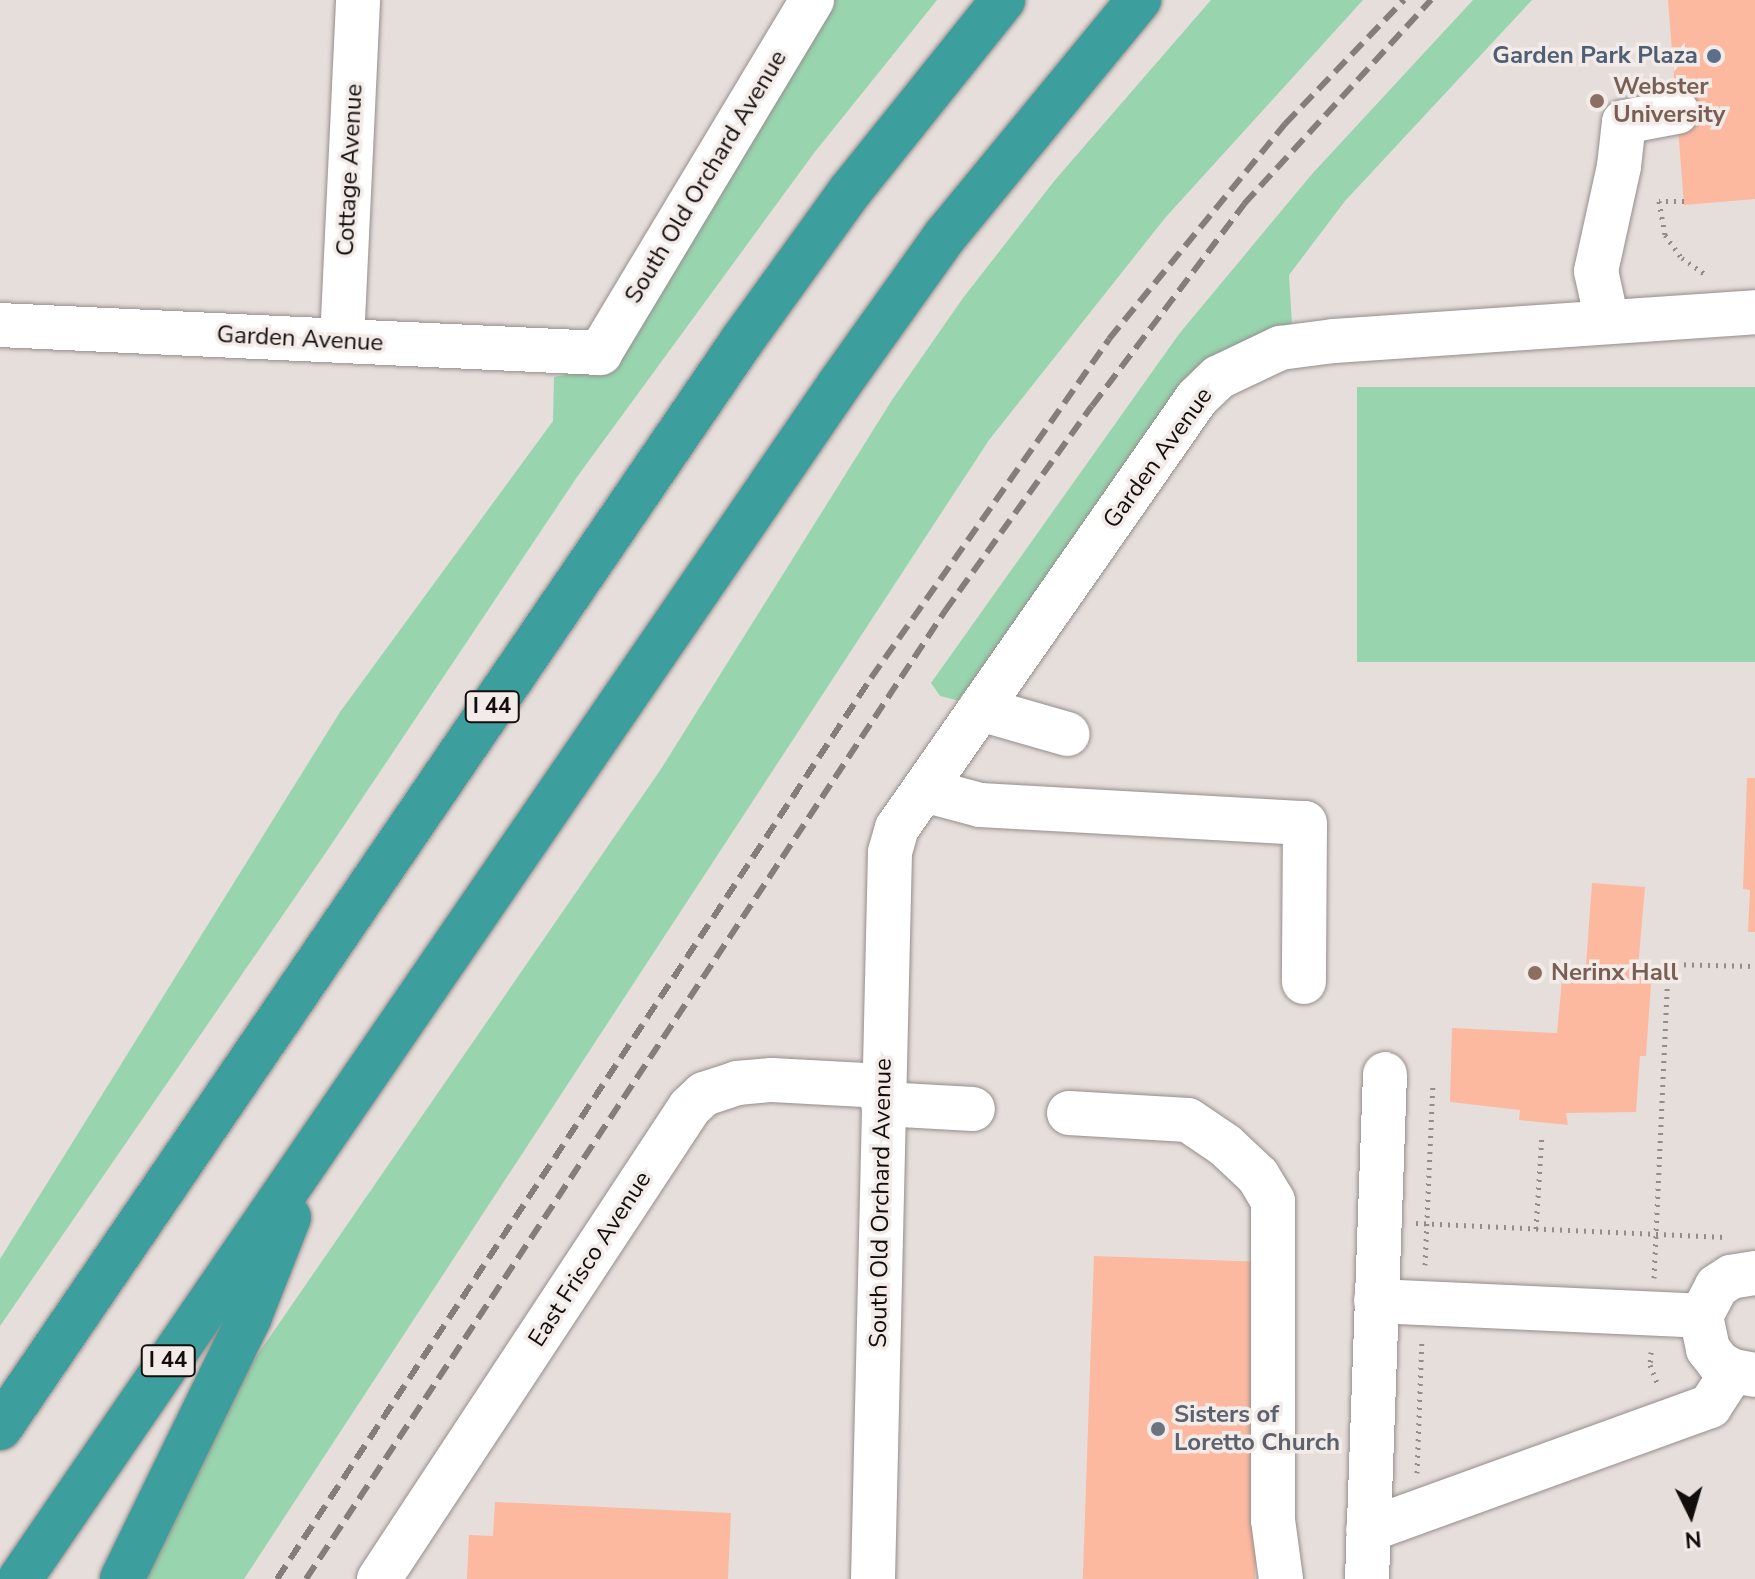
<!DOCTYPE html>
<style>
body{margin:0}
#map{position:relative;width:1755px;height:1579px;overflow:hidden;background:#e6dedb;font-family:"Nunito Sans",sans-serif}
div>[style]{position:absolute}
.green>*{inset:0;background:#98d4ae;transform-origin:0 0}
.building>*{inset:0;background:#fdb9a0;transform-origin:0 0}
.path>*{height:5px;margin-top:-2.5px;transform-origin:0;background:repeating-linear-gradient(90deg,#938c8a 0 2px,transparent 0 8px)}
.roads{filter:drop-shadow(0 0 2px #958e8c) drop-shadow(0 0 2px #958e8c)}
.minor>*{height:44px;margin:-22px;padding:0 22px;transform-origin:22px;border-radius:22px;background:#fff}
.highway>*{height:44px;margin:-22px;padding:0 22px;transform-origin:22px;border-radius:22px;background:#3c9f9d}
.rail>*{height:6px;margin-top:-3px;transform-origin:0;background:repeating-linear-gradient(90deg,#837d7b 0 16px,transparent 0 24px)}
.dots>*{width:22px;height:22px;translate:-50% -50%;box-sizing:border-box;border:4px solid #f3ebe8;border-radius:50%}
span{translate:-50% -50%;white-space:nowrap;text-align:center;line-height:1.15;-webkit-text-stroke:7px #f3ebe8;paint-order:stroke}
.shield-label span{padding:2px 6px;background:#f3ebe8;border:2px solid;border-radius:6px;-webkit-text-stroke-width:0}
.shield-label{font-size:22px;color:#110e0d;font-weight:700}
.service-label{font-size:24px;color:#4e5e75;font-weight:700}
.right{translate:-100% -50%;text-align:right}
.education-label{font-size:24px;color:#785e54;font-weight:700}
.left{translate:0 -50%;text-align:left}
.street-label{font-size:24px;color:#110e0d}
.worship-label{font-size:24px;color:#5b616d;font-weight:700}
.north{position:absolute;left:1651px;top:1475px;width:80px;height:80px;-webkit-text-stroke:6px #f3ebe8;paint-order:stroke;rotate:175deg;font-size:22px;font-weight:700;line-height:32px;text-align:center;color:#110e0d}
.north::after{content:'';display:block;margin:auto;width:28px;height:36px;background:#110e0d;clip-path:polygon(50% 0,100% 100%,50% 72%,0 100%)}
</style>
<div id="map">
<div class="green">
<div style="clip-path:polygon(832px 0,937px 0,814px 153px,577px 477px,331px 845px,0 1326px,0 1259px,340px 712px,553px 421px,554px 377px,597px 368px)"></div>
<div style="clip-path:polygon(1211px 0,1363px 0,1165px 218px,989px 440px,244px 1579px,137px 1579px,236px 1386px,661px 769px,892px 400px,963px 298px,1055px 180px)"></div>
<div style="clip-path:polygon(1473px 0,1532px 0,1345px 201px,1289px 275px,1292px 324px,1255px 336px,960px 701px,940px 696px,931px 683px,1179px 334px,1312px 174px)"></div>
<div style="left:1755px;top:387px;width:275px;height:398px;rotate:90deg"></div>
</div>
<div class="building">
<div style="clip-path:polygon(1668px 0,1755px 0,1755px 199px,1684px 205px)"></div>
<div style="clip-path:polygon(1747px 778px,1755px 778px,1755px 932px,1748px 932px,1750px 890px,1743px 889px)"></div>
<div style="clip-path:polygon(1592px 883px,1645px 887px,1638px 968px,1652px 970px,1646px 1056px,1640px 1056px,1636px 1112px,1566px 1113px,1568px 1125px,1519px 1120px,1520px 1110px,1450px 1102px,1452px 1028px,1557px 1033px,1562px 980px,1585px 979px)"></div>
<div style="left:1094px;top:1256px;width:172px;height:323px;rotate:2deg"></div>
<div style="clip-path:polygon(495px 1502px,731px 1513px,728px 1579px,467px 1579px,469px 1535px,493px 1536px)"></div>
</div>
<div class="path">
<div style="left:1684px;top:201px;width:25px;rotate:180deg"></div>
<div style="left:1659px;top:201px;width:35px;rotate:80deg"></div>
<div style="left:1665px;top:235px;width:29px;rotate:54deg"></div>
<div style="left:1682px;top:258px;width:29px;rotate:35deg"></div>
<div style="left:1416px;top:1223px;width:310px;rotate:2.6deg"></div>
<div style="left:1536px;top:1229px;width:95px;rotate:-86.4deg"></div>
<div style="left:1425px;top:1265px;width:181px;rotate:-87.5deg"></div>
<div style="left:1654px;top:1278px;width:314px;rotate:-87.4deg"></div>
<div style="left:1668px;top:964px;width:87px;rotate:1.3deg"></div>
<div style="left:1651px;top:1352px;width:13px;rotate:94deg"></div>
<div style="left:1650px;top:1365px;width:22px;rotate:68deg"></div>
<div style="left:1417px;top:1473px;width:134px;rotate:-87.9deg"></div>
</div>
<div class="roads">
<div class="minor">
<div style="left:1607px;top:321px;width:51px;rotate:-102.4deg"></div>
<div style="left:1596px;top:271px;width:107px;rotate:-77.6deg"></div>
<div style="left:1619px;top:166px;width:44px;rotate:-83.5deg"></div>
<div style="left:1624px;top:122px;width:54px;rotate:-10.7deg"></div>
<div style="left:0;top:325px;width:601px;rotate:2.67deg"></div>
<div style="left:600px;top:353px;width:412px;rotate:-59deg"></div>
<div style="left:342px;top:341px;width:341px;rotate:-87.3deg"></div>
<div style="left:980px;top:709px;width:91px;rotate:16deg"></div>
<div style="left:924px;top:790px;width:58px;rotate:15deg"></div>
<div style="left:980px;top:805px;width:325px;rotate:3.2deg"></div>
<div style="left:1305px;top:823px;width:159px;rotate:90.4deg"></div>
<div style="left:883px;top:1104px;width:90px;rotate:3.2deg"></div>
<div style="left:1069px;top:1113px;width:119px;rotate:3.4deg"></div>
<div style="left:1188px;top:1120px;width:45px;rotate:34deg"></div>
<div style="left:1225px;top:1145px;width:45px;rotate:43.2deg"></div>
<div style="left:1258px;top:1176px;width:29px;rotate:59deg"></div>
<div style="left:1273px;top:1201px;width:319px;rotate:90deg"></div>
<div style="left:1273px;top:1520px;width:60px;rotate:82.3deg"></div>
<div style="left:1755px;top:1273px;width:24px;rotate:171deg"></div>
<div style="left:1731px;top:1277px;width:17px;rotate:147deg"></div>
<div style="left:1717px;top:1286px;width:34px;rotate:118deg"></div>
<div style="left:1701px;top:1316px;width:34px;rotate:78deg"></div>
<div style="left:1708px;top:1349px;width:18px;rotate:52deg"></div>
<div style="left:1719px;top:1363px;width:16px;rotate:30deg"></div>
<div style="left:1733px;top:1371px;width:22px;rotate:10deg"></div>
<div style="left:1376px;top:1301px;width:325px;rotate:2.6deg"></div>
<div style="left:1368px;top:1530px;width:364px;rotate:-19.9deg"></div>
<div style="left:1710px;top:1406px;width:42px;rotate:-56.7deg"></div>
<div style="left:379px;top:1579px;width:565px;rotate:-56.62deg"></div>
<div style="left:690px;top:1107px;width:19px;rotate:-43deg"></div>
<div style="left:704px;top:1094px;width:35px;rotate:-18deg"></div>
<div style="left:737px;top:1083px;width:35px;rotate:-5deg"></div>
<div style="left:772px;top:1080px;width:111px;rotate:3.1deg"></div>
<div style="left:873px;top:1579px;width:727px;rotate:-88.66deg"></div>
<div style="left:890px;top:852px;width:25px;rotate:-74deg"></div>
<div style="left:897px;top:828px;width:524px;rotate:-55.1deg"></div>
<div style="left:1197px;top:398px;width:30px;rotate:-44deg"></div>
<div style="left:1219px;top:377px;width:68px;rotate:-25.4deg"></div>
<div style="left:1280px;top:348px;width:54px;rotate:-7.4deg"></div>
<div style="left:1334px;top:341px;width:422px;rotate:-3.9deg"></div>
<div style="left:1367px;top:1579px;width:505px;rotate:-87.96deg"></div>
</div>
<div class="highway">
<div style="left:0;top:1428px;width:1315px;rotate:-55.69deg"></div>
<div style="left:741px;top:342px;width:186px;rotate:-54.2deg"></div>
<div style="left:850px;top:191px;width:245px;rotate:-51.3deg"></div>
<div style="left:20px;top:1579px;width:1450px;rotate:-55.56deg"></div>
<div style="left:840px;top:383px;width:181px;rotate:-54.5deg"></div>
<div style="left:945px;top:236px;width:306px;rotate:-50.6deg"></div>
<div style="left:122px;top:1579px;width:292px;rotate:-64deg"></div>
<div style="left:250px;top:1316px;width:106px;rotate:-68.5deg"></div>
</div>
</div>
<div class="rail">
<div style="left:277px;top:1579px;width:1079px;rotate:-56.6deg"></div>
<div style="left:871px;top:678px;width:414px;rotate:-54.9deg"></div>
<div style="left:1109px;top:339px;width:278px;rotate:-50.7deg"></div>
<div style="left:1285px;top:124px;width:172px;rotate:-46.2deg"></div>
<div style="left:306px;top:1579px;width:1160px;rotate:-56.57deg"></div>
<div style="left:945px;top:611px;width:252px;rotate:-54.4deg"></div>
<div style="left:1092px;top:406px;width:253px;rotate:-53deg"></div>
<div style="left:1244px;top:204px;width:277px;rotate:-47.5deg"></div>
</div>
<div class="dots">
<div style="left:1714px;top:56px;background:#5c6f8a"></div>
<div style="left:1597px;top:101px;background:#8d6e63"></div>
<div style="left:1535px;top:973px;background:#8d6e63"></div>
<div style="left:1158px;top:1429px;background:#6b7280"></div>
</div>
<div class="shield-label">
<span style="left:492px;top:707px">I 44</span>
<span style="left:168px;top:1361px">I 44</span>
</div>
<div class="service-label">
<span class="right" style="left:1698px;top:56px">Garden Park Plaza</span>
</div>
<div class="education-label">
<span class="left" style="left:1613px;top:101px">Webster<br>University</span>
<span class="left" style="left:1551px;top:973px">Nerinx Hall</span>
</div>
<div class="street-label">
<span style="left:350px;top:170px;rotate:-87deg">Cottage Avenue</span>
<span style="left:706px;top:177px;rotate:-59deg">South Old Orchard Avenue</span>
<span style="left:300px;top:339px;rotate:3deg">Garden Avenue</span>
<span style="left:1158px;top:458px;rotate:-54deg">Garden Avenue</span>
<span style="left:881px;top:1203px;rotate:-89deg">South Old Orchard Avenue</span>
<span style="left:590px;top:1259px;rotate:-57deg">East Frisco Avenue</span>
</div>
<div class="worship-label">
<span class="left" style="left:1174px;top:1429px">Sisters of<br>Loretto Church</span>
</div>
<div class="north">N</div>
</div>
